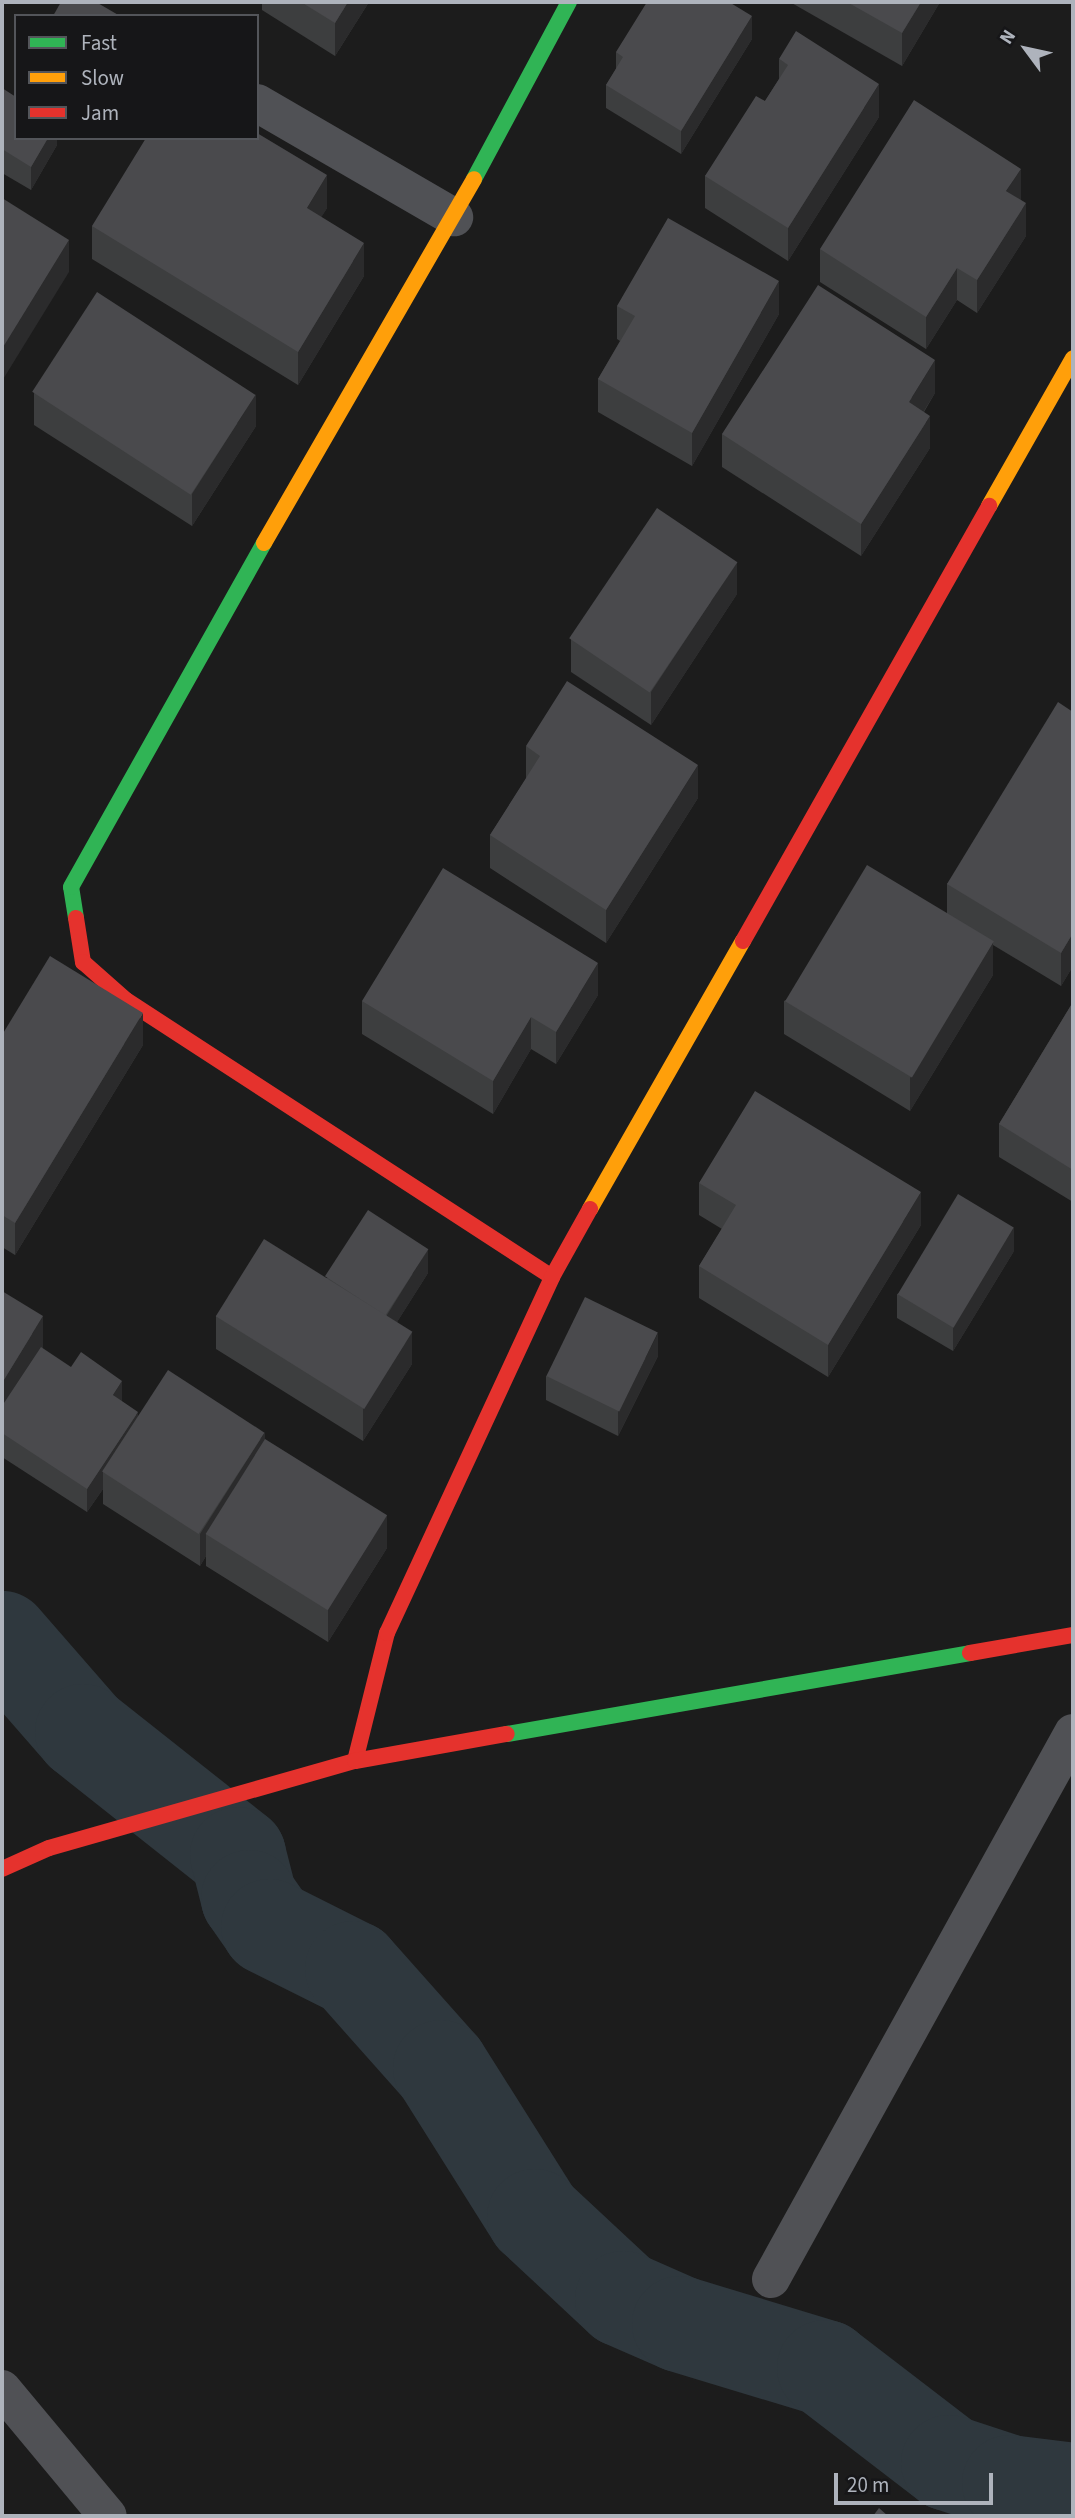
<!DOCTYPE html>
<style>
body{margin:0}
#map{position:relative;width:1075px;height:2518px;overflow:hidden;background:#1c1c1c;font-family:"Source Sans 3",sans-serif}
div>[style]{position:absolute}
.river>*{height:96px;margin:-48px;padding:0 48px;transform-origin:48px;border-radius:48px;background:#2f383e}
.street>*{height:38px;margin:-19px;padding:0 19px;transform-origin:19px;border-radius:19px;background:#505155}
.fast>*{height:16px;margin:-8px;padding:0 8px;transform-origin:8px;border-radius:8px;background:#30b455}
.slow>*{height:16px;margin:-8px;padding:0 8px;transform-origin:8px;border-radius:8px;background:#ff9f0a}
.jam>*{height:16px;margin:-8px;padding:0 8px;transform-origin:8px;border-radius:8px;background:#e5322d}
.wall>*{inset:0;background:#3d3e3f}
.shaded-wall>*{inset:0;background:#2b2b2c}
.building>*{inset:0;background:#4a4a4d;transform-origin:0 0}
span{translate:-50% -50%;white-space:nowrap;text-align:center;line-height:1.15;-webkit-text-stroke:6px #161618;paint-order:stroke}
.frame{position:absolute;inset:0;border:4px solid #aeb3bc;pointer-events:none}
.legend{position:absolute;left:14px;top:14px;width:245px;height:126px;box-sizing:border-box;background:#161618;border:2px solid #53555a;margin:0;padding:9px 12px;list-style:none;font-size:21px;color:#aeb3bc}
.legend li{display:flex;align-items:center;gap:14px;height:35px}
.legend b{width:35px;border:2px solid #53555a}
.north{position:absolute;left:991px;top:14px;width:70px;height:70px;-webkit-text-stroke:5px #161618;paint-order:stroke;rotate:303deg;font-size:19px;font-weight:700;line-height:28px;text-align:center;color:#aeb3bc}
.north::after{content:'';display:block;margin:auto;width:24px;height:32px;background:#aeb3bc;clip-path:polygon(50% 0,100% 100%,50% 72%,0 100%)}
.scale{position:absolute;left:834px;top:2473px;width:159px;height:32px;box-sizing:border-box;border:4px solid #aeb3bc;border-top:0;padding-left:9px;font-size:21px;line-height:24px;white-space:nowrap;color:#aeb3bc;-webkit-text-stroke:5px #161618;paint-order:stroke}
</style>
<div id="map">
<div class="river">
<div style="left:2px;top:1639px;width:123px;rotate:48.9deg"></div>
<div style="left:83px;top:1732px;width:198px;rotate:38.4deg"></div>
<div style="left:238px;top:1855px;width:44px;rotate:75.7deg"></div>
<div style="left:249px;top:1898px;width:35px;rotate:55deg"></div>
<div style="left:269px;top:1927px;width:94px;rotate:26.6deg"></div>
<div style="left:353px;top:1969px;width:132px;rotate:48.4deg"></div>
<div style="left:441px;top:2068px;width:176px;rotate:57.8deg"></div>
<div style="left:535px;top:2217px;width:120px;rotate:43deg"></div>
<div style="left:623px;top:2299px;width:62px;rotate:23.7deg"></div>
<div style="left:680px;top:2324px;width:152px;rotate:16.9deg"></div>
<div style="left:825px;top:2368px;width:156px;rotate:37.5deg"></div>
<div style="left:949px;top:2463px;width:64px;rotate:18.2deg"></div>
<div style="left:1010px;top:2483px;width:64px;rotate:7.2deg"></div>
</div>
<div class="street">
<div style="left:257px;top:103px;width:228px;rotate:30.1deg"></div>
<div style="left:771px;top:2279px;width:624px;rotate:-61.05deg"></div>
<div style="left:2px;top:2389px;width:165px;rotate:50.2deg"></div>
</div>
<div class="fast">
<div style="left:474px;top:179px;width:201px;rotate:-61.8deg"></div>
<div style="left:76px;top:918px;width:31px;rotate:-99deg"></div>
<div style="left:71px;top:887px;width:394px;rotate:-60.7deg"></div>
<div style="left:507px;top:1734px;width:470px;rotate:-9.9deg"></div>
</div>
<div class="slow">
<div style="left:989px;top:506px;width:170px;rotate:-60.4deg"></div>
<div style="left:264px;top:543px;width:420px;rotate:-60deg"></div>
<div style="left:590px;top:1209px;width:309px;rotate:-60.3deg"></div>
</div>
<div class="jam">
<div style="left:76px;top:918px;width:45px;rotate:81deg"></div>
<div style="left:83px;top:962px;width:57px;rotate:41.5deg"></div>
<div style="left:126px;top:1000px;width:508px;rotate:33.03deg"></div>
<div style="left:743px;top:941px;width:500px;rotate:-60.5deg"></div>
<div style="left:970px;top:1653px;width:105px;rotate:-9.9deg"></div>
<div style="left:355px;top:1761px;width:132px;rotate:-76deg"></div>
<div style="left:387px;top:1633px;width:392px;rotate:-65.1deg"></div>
<div style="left:552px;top:1277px;width:78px;rotate:-60.8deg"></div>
<div style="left:2px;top:1869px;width:51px;rotate:-24.1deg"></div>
<div style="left:49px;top:1848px;width:318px;rotate:-15.9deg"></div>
<div style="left:355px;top:1761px;width:154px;rotate:-10.1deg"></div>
</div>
<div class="wall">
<div style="clip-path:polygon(262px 2px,369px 2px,335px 56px,262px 10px)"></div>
<div style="clip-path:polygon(790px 2px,940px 2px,902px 66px)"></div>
<div style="clip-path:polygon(752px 39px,681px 154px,606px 108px,606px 85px,616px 69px,616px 52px)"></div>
<div style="clip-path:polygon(779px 59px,879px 117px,788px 261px,705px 208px,705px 176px,765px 101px,779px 79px)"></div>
<div style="clip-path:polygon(2px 88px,57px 138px,57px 145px,31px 190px,2px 173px)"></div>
<div style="clip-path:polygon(1021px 200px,1026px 236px,977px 313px,957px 300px,926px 349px,820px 282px,820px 249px)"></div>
<div style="clip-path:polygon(327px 208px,321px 217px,364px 276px,298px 385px,92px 259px,92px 226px)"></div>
<div style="clip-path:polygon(617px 306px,779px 314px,692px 466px,598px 412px,598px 379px,620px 341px,617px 339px)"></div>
<div style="clip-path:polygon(34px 393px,256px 426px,192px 526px,34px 425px)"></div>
<div style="clip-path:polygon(935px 393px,924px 412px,930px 448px,861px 556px,722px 467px,722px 434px)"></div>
<div style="clip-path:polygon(737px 594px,651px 725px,571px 672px,571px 639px)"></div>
<div style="clip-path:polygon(1073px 712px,1073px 966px,1061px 986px,993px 945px,993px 975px,910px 1111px,784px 1034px,784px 1001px,947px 914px,947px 884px)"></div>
<div style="clip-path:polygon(526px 746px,698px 798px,606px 943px,490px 868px,490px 835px,526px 779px)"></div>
<div style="clip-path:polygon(598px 995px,556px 1064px,531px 1049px,493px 1114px,362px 1034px,362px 1001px)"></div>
<div style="clip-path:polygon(1073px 1002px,1073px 1202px,999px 1157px,999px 1124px)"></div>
<div style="clip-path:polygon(2px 1035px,143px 1045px,15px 1255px,2px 1247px)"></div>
<div style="clip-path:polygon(699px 1183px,921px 1225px,828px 1377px,699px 1298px,699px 1266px,722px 1229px,699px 1215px)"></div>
<div style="clip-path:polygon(1014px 1251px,953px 1351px,897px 1318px,897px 1294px)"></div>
<div style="clip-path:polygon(428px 1273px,397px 1322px,412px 1364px,363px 1441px,216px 1349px,216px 1316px,326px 1278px)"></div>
<div style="clip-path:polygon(2px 1291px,42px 1349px,122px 1402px,138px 1417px,265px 1440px,387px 1548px,328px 1642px,206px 1566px,206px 1556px,200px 1566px,103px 1504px,103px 1489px,87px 1512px,2px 1457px)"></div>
<div style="clip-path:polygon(658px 1356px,618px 1436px,546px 1400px,546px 1376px)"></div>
</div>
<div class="shaded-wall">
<div style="clip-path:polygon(348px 2px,369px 2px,335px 56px,335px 23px)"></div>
<div style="clip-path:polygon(921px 2px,940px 2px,902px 66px,902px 33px)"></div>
<div style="clip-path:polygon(752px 16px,752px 39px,681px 154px,681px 131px)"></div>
<div style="clip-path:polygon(879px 84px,879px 117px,788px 261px,788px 228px)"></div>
<div style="clip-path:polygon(48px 138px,57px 138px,57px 145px,31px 190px,31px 167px)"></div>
<div style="clip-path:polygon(1021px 169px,1021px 201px,1006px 191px)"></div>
<div style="clip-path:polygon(327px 175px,327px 208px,307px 241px,307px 208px)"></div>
<div style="clip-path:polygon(1026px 203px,1026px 236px,977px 313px,977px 280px)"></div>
<div style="clip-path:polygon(69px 240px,69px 272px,2px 381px,2px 349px)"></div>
<div style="clip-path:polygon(364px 243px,364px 276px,298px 385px,298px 352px)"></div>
<div style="clip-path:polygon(957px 268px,957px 300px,926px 349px,926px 317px)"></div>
<div style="clip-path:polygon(779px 281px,779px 314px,692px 466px,692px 433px)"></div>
<div style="clip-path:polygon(935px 360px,935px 393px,909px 435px,909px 402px)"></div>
<div style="clip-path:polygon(256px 394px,256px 426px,192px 526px,192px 494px)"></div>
<div style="clip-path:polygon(930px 416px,930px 448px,861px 556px,861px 524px)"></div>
<div style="clip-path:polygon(737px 562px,737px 594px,651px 725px,651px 692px)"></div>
<div style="clip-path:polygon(698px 765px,698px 798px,606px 943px,606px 910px)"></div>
<div style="clip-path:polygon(1073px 933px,1073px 966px,1061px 986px,1061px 953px)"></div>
<div style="clip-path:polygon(993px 942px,993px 975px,910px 1111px,910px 1078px)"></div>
<div style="clip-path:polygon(598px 963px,598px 995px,556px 1064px,556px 1032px)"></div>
<div style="clip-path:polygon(143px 1013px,143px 1045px,15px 1255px,15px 1223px)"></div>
<div style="clip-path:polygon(531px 1017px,531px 1049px,493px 1114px,493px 1081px)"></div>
<div style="clip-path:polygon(921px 1192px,921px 1225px,828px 1377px,828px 1345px)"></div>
<div style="clip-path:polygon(1014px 1227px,1014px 1251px,953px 1351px,953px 1327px)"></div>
<div style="clip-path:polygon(428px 1249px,428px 1273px,387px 1338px,387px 1315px)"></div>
<div style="clip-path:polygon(43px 1316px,43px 1348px,2px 1416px,2px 1383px)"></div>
<div style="clip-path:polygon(412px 1332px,412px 1364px,363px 1441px,363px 1409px)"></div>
<div style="clip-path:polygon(658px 1333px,658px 1356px,618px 1436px,618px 1412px)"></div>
<div style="clip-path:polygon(122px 1381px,122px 1404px,113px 1395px)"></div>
<div style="clip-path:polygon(138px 1412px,138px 1435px,103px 1472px,103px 1489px,87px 1512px,87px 1489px)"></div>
<div style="clip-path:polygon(265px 1432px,265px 1465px,206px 1534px,206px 1556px,200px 1566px,200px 1534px)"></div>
<div style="clip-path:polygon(387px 1515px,387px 1548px,328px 1642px,328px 1609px)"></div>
</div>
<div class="building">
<div style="clip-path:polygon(61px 2px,96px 2px,120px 16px,53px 16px)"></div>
<div style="clip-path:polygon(301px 2px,348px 2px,335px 23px)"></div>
<div style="clip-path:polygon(647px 2px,729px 2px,752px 16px,681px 131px,606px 85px,623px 57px,616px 52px)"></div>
<div style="clip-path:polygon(847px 2px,921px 2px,902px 33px)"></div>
<div style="clip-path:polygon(796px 31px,879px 84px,788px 228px,705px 176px,756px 96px,765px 101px,788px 65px,779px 59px)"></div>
<div style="clip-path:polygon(2px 88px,16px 97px,16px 138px,48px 138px,31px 167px,2px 149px)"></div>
<div style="clip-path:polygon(914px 100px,1021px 169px,1006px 191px,1026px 203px,977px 280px,957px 268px,926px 317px,820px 249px)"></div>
<div style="clip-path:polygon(257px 133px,327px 175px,307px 208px,364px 243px,298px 352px,92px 226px,146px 138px,257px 138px)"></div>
<div style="clip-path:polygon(2px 198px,69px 240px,2px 349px)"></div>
<div style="clip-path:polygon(668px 218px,779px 281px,692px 433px,598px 379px,635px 316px,617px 306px)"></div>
<div style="clip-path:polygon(818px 285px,935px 360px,909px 402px,930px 416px,861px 524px,722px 434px)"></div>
<div style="left:97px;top:292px;width:189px;height:119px;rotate:33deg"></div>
<div style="left:657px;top:508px;width:97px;height:157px;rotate:34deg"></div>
<div style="clip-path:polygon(567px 681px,698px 765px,606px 910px,490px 835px,540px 756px,526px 746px)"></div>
<div style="clip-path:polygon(1058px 702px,1073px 712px,1073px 933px,1061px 953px,947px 884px)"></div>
<div style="left:867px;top:865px;width:148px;height:159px;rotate:31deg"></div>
<div style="clip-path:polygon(443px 868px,598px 963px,556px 1032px,531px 1017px,493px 1081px,362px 1001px)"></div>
<div style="clip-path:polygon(50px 956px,143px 1013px,15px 1223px,2px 1215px,2px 1035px)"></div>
<div style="clip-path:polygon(1073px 1002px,1073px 1170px,999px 1124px)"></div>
<div style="clip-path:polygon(755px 1091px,921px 1192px,828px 1345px,699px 1266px,736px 1205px,699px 1183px)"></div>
<div style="left:958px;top:1194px;width:65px;height:117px;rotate:31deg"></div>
<div style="left:368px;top:1210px;width:72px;height:79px;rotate:33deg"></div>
<div style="left:264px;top:1239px;width:175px;height:91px;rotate:32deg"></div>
<div style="clip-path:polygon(2px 1291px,43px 1316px,2px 1383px)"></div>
<div style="left:585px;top:1297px;width:81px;height:88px;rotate:26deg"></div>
<div style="clip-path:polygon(41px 1347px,71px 1367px,81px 1352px,122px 1381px,113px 1395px,138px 1412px,87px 1489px,2px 1433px,2px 1406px)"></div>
<div style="left:168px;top:1370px;width:115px;height:121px;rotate:33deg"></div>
<div style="left:265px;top:1439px;width:144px;height:112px;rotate:32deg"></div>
<div style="clip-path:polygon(879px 2508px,888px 2516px,873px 2516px)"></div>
</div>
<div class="frame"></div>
<ul class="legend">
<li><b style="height:9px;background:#30b455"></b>Fast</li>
<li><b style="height:9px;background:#ff9f0a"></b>Slow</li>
<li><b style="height:9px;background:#e5322d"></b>Jam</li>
</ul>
<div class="north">N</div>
<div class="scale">20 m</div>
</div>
